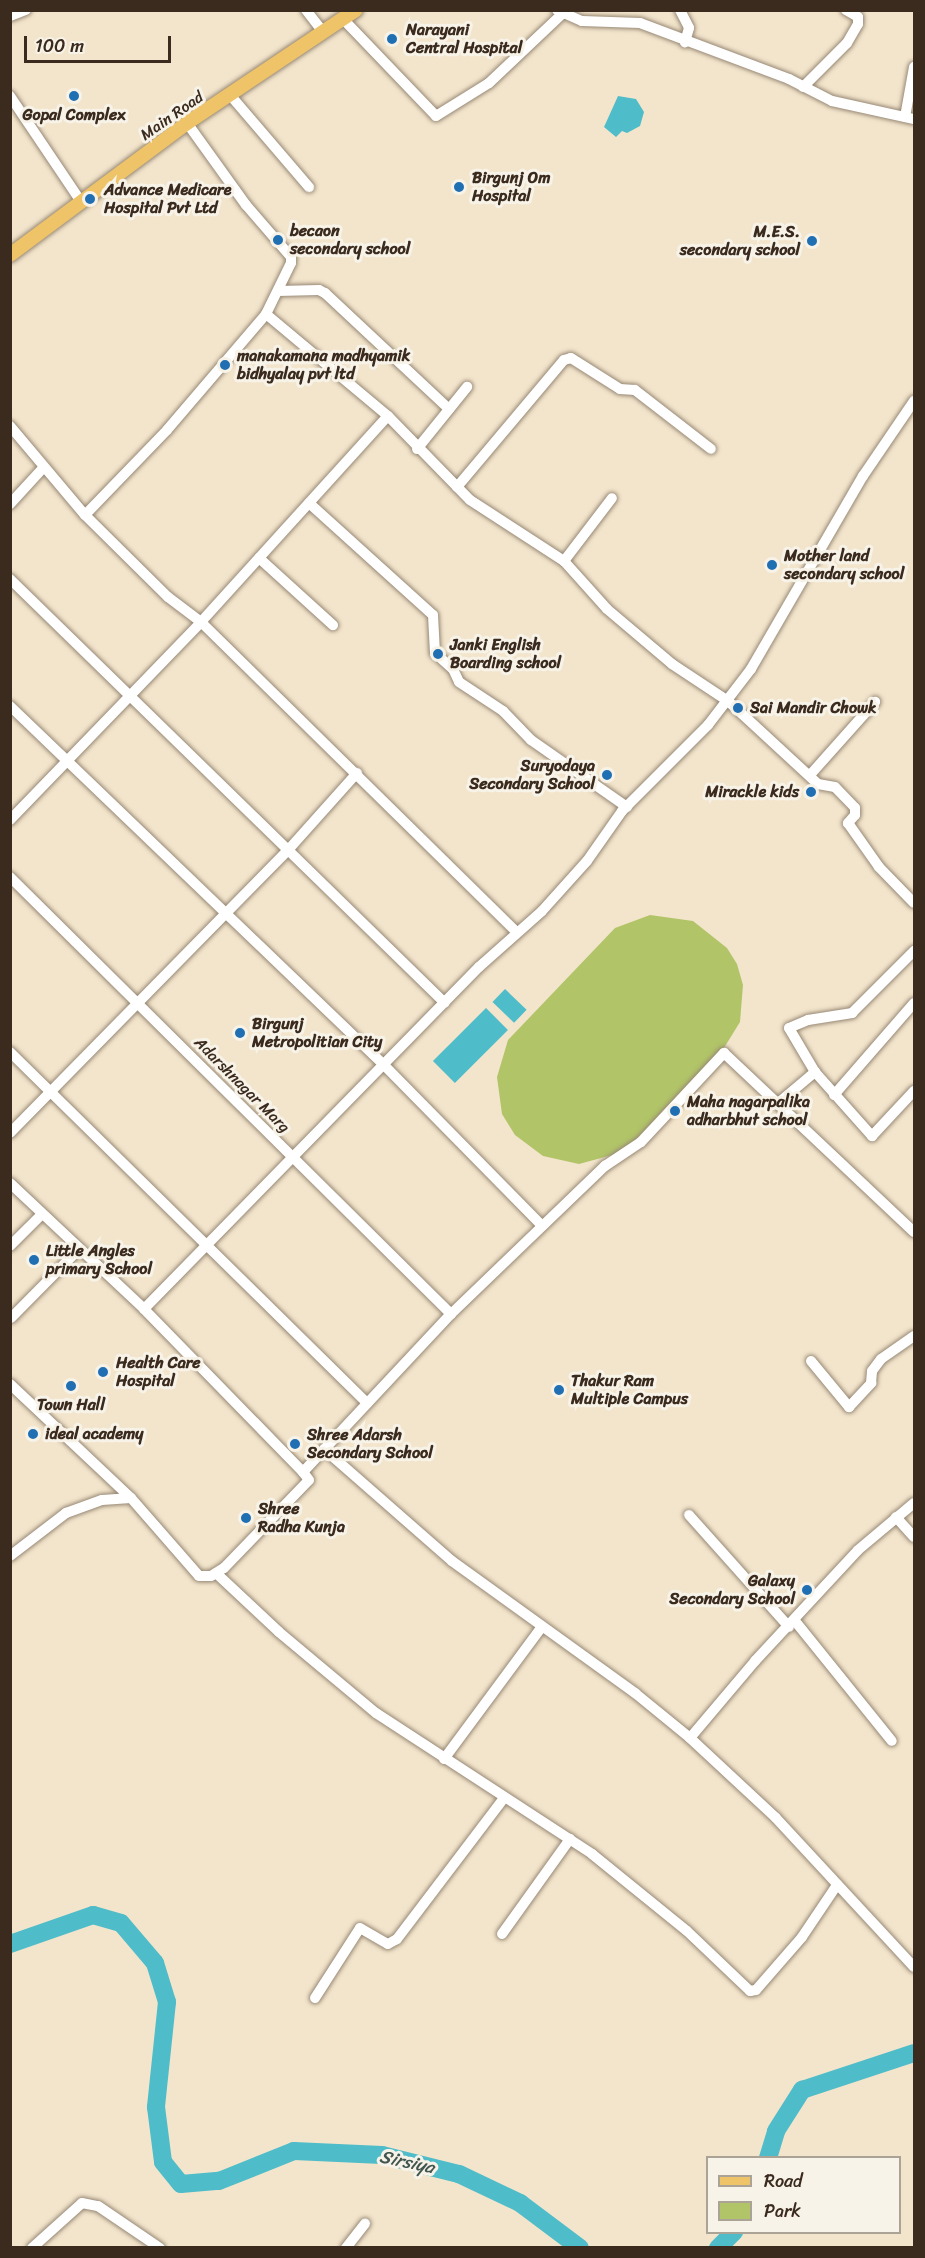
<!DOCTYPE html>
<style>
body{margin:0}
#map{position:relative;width:925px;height:2258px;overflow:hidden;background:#f3e5cc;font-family:Sriracha,sans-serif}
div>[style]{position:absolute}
.green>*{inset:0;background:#b1c468}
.water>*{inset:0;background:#4fbcc9;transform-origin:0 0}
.river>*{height:18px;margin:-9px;padding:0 9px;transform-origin:9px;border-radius:9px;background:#4fbcc9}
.roads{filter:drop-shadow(0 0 2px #978875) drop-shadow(0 0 2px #978875)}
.minor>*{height:10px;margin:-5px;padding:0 5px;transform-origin:5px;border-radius:5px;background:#fff}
.major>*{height:14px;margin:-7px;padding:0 7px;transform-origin:7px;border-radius:7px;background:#efc469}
.dots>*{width:16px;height:16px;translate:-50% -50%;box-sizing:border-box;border:3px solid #f7f3e8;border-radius:50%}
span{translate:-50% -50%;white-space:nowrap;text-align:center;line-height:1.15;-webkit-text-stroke:6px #f7f3e8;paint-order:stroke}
.poi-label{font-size:16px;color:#3b2a1e;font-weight:700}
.left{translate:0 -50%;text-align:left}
.right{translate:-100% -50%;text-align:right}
.street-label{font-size:16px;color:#3b2a1e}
.water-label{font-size:18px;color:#415651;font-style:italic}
.frame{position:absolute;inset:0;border:12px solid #3b2a1e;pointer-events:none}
.legend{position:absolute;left:706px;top:2156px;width:195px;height:78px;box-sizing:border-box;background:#f7f3e8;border:2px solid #aca397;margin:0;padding:8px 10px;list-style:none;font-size:18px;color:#3b2a1e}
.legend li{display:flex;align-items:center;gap:12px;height:30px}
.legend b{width:30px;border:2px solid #aca397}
.scale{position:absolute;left:24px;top:36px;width:147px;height:27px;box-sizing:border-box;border:3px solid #3b2a1e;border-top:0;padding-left:8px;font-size:18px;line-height:21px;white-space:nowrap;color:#3b2a1e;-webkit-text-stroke:4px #f7f3e8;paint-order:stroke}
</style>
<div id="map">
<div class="green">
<div style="clip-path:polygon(650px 915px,693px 921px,727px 948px,737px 964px,743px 985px,740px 1022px,719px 1056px,623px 1152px,579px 1164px,543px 1156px,515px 1135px,502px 1114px,497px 1077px,508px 1040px,615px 928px)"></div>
</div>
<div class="water">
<div style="clip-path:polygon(618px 96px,636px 99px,644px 112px,640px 126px,627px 133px,622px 131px,616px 137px,604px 127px)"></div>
<div style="left:505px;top:989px;width:30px;height:18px;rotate:44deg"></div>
<div style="left:486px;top:1008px;width:31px;height:75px;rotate:45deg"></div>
</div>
<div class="river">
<div style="left:10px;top:1944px;width:88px;rotate:-19.3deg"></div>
<div style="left:93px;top:1915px;width:29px;rotate:16deg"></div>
<div style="left:121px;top:1923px;width:52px;rotate:49.6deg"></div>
<div style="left:155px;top:1963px;width:41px;rotate:72.9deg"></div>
<div style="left:167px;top:2002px;width:106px;rotate:96deg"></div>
<div style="left:156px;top:2107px;width:55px;rotate:82.7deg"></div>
<div style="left:163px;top:2162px;width:28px;rotate:51deg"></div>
<div style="left:181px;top:2184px;width:38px;rotate:-5deg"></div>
<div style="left:219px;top:2181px;width:81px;rotate:-21.8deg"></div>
<div style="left:294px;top:2151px;width:88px;rotate:2.6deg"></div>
<div style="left:382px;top:2155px;width:79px;rotate:13.9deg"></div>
<div style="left:459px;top:2174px;width:68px;rotate:25.4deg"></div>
<div style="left:520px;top:2203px;width:75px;rotate:36.9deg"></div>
<div style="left:768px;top:2158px;width:28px;rotate:-73deg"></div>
<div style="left:776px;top:2131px;width:49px;rotate:-57.6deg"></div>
<div style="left:802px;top:2090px;width:118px;rotate:-18.3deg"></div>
<div style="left:718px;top:2248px;width:23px;rotate:-45deg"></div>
</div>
<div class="roads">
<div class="minor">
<div style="left:306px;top:10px;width:28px;rotate:52deg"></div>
<div style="left:557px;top:10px;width:27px;rotate:24deg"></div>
<div style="left:582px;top:21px;width:58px;rotate:2deg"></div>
<div style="left:640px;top:23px;width:159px;rotate:20.6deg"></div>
<div style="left:789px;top:79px;width:48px;rotate:27.1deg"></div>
<div style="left:832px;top:101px;width:84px;rotate:12.4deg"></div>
<div style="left:680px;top:10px;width:20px;rotate:63deg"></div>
<div style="left:689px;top:28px;width:15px;rotate:106deg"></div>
<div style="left:10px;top:16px;width:17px;rotate:-21deg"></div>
<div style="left:344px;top:20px;width:133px;rotate:46.2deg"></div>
<div style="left:436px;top:116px;width:62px;rotate:-31.9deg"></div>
<div style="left:489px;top:83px;width:100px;rotate:-43.4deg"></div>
<div style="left:803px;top:87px;width:62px;rotate:-45deg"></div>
<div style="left:847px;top:43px;width:22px;rotate:-60deg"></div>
<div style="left:858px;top:24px;width:7px;rotate:-90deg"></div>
<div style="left:858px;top:17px;width:14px;rotate:-150deg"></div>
<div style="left:10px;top:96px;width:129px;rotate:56.1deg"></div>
<div style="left:231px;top:96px;width:120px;rotate:49.4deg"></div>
<div style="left:905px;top:117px;width:51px;rotate:-79.8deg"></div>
<div style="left:278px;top:291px;width:41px;rotate:-1.4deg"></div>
<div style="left:319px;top:290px;width:7px;rotate:27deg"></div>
<div style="left:325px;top:293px;width:170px;rotate:43.1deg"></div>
<div style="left:266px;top:314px;width:159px;rotate:39.9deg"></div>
<div style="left:388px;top:416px;width:117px;rotate:45.7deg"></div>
<div style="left:470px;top:500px;width:112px;rotate:33deg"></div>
<div style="left:564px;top:561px;width:64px;rotate:48.1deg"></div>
<div style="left:607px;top:609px;width:85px;rotate:40.2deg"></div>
<div style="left:672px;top:664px;width:67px;rotate:33.5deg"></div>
<div style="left:728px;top:701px;width:122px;rotate:42.7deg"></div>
<div style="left:818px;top:784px;width:17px;rotate:10deg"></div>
<div style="left:835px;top:787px;width:29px;rotate:46deg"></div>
<div style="left:855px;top:808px;width:7px;rotate:90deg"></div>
<div style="left:855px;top:815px;width:11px;rotate:131deg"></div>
<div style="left:848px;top:823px;width:54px;rotate:54.8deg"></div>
<div style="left:879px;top:867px;width:50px;rotate:45.8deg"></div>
<div style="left:10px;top:426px;width:116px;rotate:49.9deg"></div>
<div style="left:85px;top:515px;width:117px;rotate:44.7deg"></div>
<div style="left:168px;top:597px;width:41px;rotate:37.1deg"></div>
<div style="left:201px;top:622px;width:442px;rotate:44.5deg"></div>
<div style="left:417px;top:449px;width:80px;rotate:-51.1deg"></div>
<div style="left:457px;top:487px;width:166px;rotate:-49.9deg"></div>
<div style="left:564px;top:360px;width:7px;rotate:-16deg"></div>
<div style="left:571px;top:358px;width:58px;rotate:32.3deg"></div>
<div style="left:620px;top:389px;width:15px;rotate:4deg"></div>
<div style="left:635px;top:390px;width:96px;rotate:37.8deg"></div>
<div style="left:309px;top:503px;width:167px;rotate:42.1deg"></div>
<div style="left:433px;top:615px;width:38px;rotate:87deg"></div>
<div style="left:435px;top:653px;width:24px;rotate:42deg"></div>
<div style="left:453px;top:669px;width:14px;rotate:65deg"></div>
<div style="left:459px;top:682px;width:53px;rotate:33.4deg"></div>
<div style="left:503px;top:711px;width:40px;rotate:46deg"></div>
<div style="left:531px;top:740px;width:117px;rotate:34.9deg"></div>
<div style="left:10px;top:504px;width:50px;rotate:-47.4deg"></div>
<div style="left:85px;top:515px;width:118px;rotate:-46deg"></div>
<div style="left:167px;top:430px;width:153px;rotate:-49.5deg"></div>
<div style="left:266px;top:314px;width:57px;rotate:-63.9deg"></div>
<div style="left:291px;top:263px;width:6px;rotate:-90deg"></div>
<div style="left:291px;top:257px;width:69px;rotate:-130.9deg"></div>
<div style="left:246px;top:205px;width:101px;rotate:-125.7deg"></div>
<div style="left:259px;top:558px;width:100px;rotate:42.2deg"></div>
<div style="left:564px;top:561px;width:79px;rotate:-52.7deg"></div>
<div style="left:10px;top:579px;width:607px;rotate:44.27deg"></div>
<div style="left:10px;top:706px;width:520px;rotate:43.83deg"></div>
<div style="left:385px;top:1066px;width:224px;rotate:45.5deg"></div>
<div style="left:810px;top:775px;width:98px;rotate:-48.3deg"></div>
<div style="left:10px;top:820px;width:275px;rotate:-46deg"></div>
<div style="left:201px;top:622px;width:278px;rotate:-47.8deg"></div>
<div style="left:10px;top:877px;width:621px;rotate:44.74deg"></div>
<div style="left:10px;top:1052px;width:501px;rotate:44.51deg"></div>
<div style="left:815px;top:1072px;width:51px;rotate:-120.6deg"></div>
<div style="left:789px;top:1028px;width:21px;rotate:-23deg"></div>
<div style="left:808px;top:1020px;width:45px;rotate:-9deg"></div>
<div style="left:852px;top:1013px;width:88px;rotate:-45deg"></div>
<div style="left:834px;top:1095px;width:122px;rotate:-49deg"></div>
<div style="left:777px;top:1104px;width:50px;rotate:-40.1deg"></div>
<div style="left:815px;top:1072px;width:86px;rotate:48.3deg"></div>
<div style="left:872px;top:1136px;width:62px;rotate:-47deg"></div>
<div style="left:10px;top:1133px;width:398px;rotate:-45.5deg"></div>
<div style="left:289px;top:849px;width:102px;rotate:-48.2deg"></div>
<div style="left:10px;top:1183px;width:184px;rotate:43.2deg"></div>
<div style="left:144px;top:1309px;width:228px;rotate:45.7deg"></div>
<div style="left:10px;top:1246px;width:45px;rotate:-45deg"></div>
<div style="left:144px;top:1309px;width:479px;rotate:-45.6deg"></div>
<div style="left:479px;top:967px;width:84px;rotate:-41.6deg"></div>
<div style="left:542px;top:911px;width:67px;rotate:-48deg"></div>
<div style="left:587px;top:861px;width:61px;rotate:-55deg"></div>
<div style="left:622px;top:811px;width:122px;rotate:-45deg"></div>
<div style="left:708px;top:725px;width:71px;rotate:-52.5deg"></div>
<div style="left:751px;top:669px;width:223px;rotate:-59.9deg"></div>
<div style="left:863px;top:476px;width:91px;rotate:-55.8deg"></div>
<div style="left:11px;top:1318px;width:97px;rotate:-45.4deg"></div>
<div style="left:811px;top:1361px;width:60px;rotate:50.4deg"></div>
<div style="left:849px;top:1407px;width:33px;rotate:-47deg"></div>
<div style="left:871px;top:1383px;width:12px;rotate:-85deg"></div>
<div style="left:872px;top:1371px;width:15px;rotate:-53deg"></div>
<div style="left:881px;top:1359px;width:40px;rotate:-34.9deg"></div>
<div style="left:10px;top:1384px;width:166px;rotate:43.3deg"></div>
<div style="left:131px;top:1498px;width:103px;rotate:48.9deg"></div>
<div style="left:199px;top:1576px;width:12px"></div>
<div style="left:211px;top:1576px;width:15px;rotate:-32deg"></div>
<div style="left:224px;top:1568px;width:122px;rotate:-46deg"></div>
<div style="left:309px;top:1480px;width:10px;rotate:-127deg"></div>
<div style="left:303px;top:1472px;width:216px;rotate:-46.9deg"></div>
<div style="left:451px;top:1314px;width:214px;rotate:-43.9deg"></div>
<div style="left:605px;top:1166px;width:43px;rotate:-33.7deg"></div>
<div style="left:641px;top:1142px;width:122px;rotate:-47deg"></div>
<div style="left:724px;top:1053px;width:261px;rotate:43.3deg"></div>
<div style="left:324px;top:1449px;width:170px;rotate:41.2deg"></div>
<div style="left:452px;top:1561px;width:226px;rotate:35.8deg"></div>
<div style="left:635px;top:1693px;width:71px;rotate:39.3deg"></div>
<div style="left:690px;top:1738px;width:117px;rotate:42.9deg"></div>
<div style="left:776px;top:1818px;width:203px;rotate:47.2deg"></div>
<div style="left:689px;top:1515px;width:150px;rotate:48.2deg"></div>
<div style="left:896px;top:1517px;width:27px;rotate:48deg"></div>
<div style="left:10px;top:1556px;width:71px;rotate:-37.5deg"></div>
<div style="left:66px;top:1513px;width:38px;rotate:-20deg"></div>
<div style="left:102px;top:1500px;width:29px;rotate:-4deg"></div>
<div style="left:216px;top:1573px;width:86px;rotate:43.1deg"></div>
<div style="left:279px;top:1632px;width:126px;rotate:39.9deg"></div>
<div style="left:376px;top:1713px;width:258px;rotate:33.1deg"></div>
<div style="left:592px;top:1854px;width:122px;rotate:39deg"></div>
<div style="left:687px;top:1931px;width:87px;rotate:43.6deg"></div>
<div style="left:750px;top:1991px;width:6px;rotate:-9deg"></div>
<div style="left:756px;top:1990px;width:70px;rotate:-49deg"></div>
<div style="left:802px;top:1937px;width:63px;rotate:-56.1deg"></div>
<div style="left:795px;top:1621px;width:154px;rotate:51.1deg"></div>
<div style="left:690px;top:1738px;width:101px;rotate:-49.8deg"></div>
<div style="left:755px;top:1661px;width:151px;rotate:-47.1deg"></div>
<div style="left:858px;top:1550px;width:73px;rotate:-40deg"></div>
<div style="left:444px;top:1759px;width:163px;rotate:-53.5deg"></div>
<div style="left:502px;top:1934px;width:117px;rotate:-54.4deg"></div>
<div style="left:315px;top:1998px;width:83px;rotate:-57.3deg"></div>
<div style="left:360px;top:1928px;width:32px;rotate:30deg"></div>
<div style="left:388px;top:1944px;width:10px;rotate:-29deg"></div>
<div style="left:397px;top:1939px;width:177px;rotate:-52.8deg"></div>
<div style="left:32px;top:2248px;width:67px;rotate:-42deg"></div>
<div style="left:82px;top:2203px;width:16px;rotate:11deg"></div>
<div style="left:98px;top:2206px;width:75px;rotate:34.1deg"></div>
<div style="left:346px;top:2248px;width:31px;rotate:-52deg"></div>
</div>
<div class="major">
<div style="left:10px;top:255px;width:221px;rotate:-36.7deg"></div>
<div style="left:187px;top:123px;width:203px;rotate:-33.8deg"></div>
</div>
</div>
<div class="dots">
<div style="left:392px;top:39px;background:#1f6fb2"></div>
<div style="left:74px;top:96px;background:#1f6fb2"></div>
<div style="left:459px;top:187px;background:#1f6fb2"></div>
<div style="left:90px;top:199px;background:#1f6fb2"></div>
<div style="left:278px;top:240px;background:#1f6fb2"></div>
<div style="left:812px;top:241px;background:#1f6fb2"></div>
<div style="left:225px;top:365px;background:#1f6fb2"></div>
<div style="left:772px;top:565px;background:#1f6fb2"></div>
<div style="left:438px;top:654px;background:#1f6fb2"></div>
<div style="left:738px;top:708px;background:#1f6fb2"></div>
<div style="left:607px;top:775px;background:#1f6fb2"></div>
<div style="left:811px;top:792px;background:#1f6fb2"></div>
<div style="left:240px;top:1033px;background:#1f6fb2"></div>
<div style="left:675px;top:1111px;background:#1f6fb2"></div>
<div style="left:34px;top:1260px;background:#1f6fb2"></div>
<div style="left:103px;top:1372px;background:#1f6fb2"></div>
<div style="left:71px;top:1386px;background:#1f6fb2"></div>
<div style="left:559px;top:1390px;background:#1f6fb2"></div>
<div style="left:33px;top:1434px;background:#1f6fb2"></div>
<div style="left:295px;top:1444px;background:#1f6fb2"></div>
<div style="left:246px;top:1518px;background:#1f6fb2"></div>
<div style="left:807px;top:1590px;background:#1f6fb2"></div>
</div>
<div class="poi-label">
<span class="left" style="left:406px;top:39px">Narayani<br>Central Hospital</span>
<span style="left:74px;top:115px">Gopal Complex</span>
<span class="left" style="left:472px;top:187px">Birgunj Om<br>Hospital</span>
<span class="left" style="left:104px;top:199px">Advance Medicare<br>Hospital Pvt Ltd</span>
<span class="left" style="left:290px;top:240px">becaon<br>secondary school</span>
<span class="right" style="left:800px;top:241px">M.E.S.<br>secondary school</span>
<span class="left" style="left:237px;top:365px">manakamana madhyamik<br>bidhyalay pvt ltd</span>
<span class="left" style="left:784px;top:565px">Mother land<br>secondary school</span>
<span class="left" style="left:450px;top:654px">Janki English<br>Boarding school</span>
<span class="left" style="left:750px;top:708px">Sai Mandir Chowk</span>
<span class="right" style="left:595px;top:775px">Suryodaya<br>Secondary School</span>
<span class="right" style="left:799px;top:792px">Mirackle kids</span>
<span class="left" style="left:252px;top:1033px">Birgunj<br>Metropolitian City</span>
<span class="left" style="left:687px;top:1111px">Maha nagarpalika<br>adharbhut school</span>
<span class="left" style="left:46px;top:1260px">Little Angles<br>primary School</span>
<span class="left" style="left:116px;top:1372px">Health Care<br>Hospital</span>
<span class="left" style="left:571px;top:1390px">Thakur Ram<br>Multiple Campus</span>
<span style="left:71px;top:1405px">Town Hall</span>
<span class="left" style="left:45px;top:1434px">ideal academy</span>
<span class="left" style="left:307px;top:1444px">Shree Adarsh<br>Secondary School</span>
<span class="left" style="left:258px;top:1518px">Shree<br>Radha Kunja</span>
<span class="right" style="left:795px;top:1590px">Galaxy<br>Secondary School</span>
</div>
<div class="street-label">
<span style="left:172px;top:116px;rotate:-35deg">Main Road</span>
<span style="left:242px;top:1085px;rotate:45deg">Adarshnagar Marg</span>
</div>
<div class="water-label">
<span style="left:407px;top:2162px;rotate:12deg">Sirsiya</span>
</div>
<div class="frame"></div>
<ul class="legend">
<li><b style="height:8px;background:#efc469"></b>Road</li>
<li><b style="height:16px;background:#b1c468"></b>Park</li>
</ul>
<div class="scale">100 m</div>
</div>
